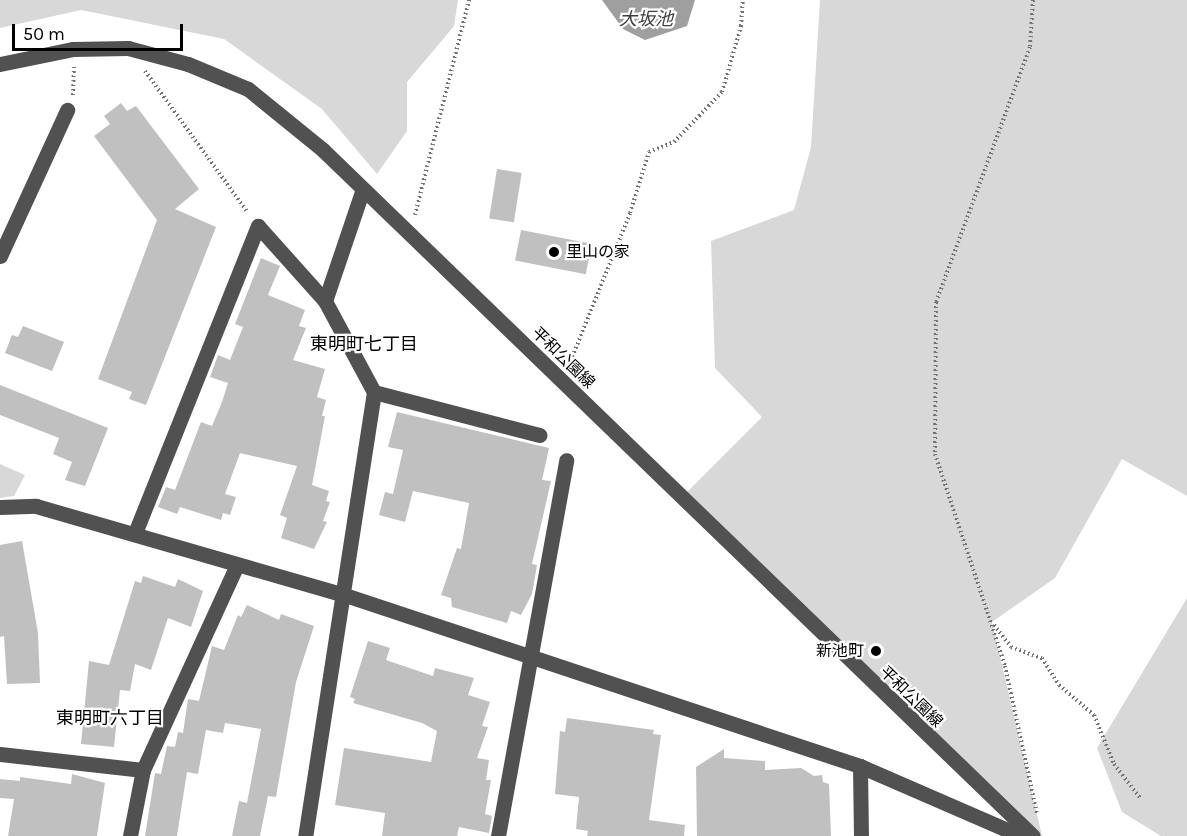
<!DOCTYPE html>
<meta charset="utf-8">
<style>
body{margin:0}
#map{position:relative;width:1187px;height:836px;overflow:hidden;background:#fff;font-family:Karla,"Noto Sans JP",sans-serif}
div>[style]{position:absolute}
.green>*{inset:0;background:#d8d8d8}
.water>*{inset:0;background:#9f9f9f}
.building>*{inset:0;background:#c0c0c0;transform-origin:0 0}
.path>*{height:4px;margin-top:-2px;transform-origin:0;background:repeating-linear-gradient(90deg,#737373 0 1.5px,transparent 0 4.5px)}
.minor>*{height:15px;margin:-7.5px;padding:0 7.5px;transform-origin:7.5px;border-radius:7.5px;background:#515151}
.dots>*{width:16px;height:16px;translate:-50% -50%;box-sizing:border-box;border:3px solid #fff;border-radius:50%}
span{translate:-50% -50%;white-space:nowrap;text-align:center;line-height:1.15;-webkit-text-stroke:4.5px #fff;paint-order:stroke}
.poi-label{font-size:16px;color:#000}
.left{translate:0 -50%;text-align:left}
.right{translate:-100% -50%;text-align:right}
.street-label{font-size:16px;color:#000}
.water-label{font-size:18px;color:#404040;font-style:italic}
.neighbourhood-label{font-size:18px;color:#000}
.scale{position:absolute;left:12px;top:24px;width:171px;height:27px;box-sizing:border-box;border:3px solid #000;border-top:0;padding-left:8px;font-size:18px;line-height:21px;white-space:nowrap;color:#000;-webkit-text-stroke:4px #fff;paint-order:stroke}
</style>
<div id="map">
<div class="green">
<div style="clip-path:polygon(0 0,458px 0,454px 26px,407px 82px,407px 131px,377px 174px,322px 109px,224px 39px,81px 10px,0 28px)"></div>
<div style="clip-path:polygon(820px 0,1187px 0,1187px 496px,1122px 459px,1055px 578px,992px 622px,1042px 836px,1034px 836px,685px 494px,762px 417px,715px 368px,711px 241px,794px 210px,811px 147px)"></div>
<div style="clip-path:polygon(0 464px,25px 475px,14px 496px,0 498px)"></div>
<div style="clip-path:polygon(1187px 598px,1187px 836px,1161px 836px,1122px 812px,1097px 748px)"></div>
</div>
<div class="water">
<div style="clip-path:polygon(602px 0,695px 0,687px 26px,645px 40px,623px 29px)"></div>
</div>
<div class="building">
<div style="clip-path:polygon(121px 103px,127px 111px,136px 106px,199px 189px,175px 209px,216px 227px,146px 405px,129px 399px,132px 392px,98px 379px,157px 220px,94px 136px,110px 124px,104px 116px)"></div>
<div style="left:497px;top:169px;width:25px;height:50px;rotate:9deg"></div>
<div style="left:521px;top:230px;width:72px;height:31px;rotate:11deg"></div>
<div style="clip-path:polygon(261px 258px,280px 266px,268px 295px,305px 310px,299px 326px,306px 328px,293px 360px,325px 369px,317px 397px,326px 400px,322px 416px,325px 416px,312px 485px,329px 491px,326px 501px,330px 502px,323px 521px,327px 522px,314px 549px,281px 538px,287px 518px,280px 515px,297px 466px,240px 453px,225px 494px,236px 497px,230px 515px,223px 513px,221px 520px,180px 507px,177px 514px,158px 507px,166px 487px,175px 490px,201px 422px,212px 426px,222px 402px,228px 383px,210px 377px,218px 355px,230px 360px,243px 327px,235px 324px)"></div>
<div style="clip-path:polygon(23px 326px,64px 342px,52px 371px,5px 353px,12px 335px,18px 337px)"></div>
<div style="clip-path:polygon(0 385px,108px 428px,85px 486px,65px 480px,72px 462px,53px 454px,59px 438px,0 415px)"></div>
<div style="clip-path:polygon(397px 412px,549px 448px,542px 480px,551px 481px,532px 564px,537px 565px,532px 594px,521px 615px,511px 611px,507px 623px,452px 607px,451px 598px,441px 595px,457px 548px,461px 549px,469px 503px,413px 491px,405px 522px,379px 515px,385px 492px,393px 494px,403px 450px,388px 447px)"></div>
<div style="clip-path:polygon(22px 541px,38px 633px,40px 683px,7px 684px,4px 636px,0 637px,0 545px)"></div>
<div style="clip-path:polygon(143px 576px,175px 587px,178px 579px,203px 591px,191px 627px,168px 618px,151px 670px,135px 664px,130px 691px,120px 690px,114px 747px,81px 744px,89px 661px,109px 665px,135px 581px,141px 583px)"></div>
<div style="clip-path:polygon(247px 605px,279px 620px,281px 614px,314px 626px,296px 682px,276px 797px,268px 796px,260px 836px,232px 836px,239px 801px,247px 803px,261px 729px,225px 723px,223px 733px,206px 730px,198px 774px,187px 772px,177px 836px,145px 836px,155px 773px,161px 774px,167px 746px,175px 747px,178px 732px,183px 733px,188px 699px,199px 701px,212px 646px,224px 650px,238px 615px,241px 617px)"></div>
<div style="clip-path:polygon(368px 641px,390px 648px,386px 660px,433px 676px,435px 668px,474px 678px,468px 695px,490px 702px,482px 726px,488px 727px,477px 758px,489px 760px,486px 780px,491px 780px,485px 814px,492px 816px,489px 833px,459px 827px,457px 836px,382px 836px,385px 813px,335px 805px,344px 748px,431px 762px,437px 731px,422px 723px,353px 703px,355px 699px,350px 697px)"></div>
<div style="clip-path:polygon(567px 718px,654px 730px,653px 734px,661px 735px,649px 820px,685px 825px,684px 836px,587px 836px,588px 831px,576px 829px,579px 797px,555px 794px,560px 731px,565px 732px)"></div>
<div style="clip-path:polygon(724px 749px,724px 758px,765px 761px,765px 770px,801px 768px,814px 776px,822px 775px,823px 782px,829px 784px,831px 836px,697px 836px,696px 767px)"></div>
<div style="clip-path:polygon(72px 774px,105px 783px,97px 836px,8px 836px,14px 799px,0 798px,0 779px,20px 781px,20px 777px,71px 784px)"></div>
</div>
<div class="path">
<div style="left:1033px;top:0;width:47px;rotate:93.7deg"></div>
<div style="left:1030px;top:47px;width:272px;rotate:110.2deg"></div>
<div style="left:936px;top:302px;width:152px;rotate:90.4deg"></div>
<div style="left:935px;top:454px;width:223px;rotate:71.7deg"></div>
<div style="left:1005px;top:666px;width:151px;rotate:77.8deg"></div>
<div style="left:145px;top:71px;width:175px;rotate:54deg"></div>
<div style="left:73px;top:95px;width:28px;rotate:-88deg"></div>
<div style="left:415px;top:215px;width:222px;rotate:-75.9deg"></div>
<div style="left:569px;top:365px;width:164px;rotate:-68.1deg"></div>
<div style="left:630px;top:213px;width:64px;rotate:-72.7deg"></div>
<div style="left:649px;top:152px;width:27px;rotate:-22deg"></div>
<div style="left:674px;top:142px;width:69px;rotate:-46.2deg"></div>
<div style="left:722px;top:92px;width:69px;rotate:-73.9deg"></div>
<div style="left:741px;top:26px;width:26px;rotate:-86deg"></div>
<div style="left:994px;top:625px;width:28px;rotate:52deg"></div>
<div style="left:1011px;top:647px;width:33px;rotate:20deg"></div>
<div style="left:1042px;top:658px;width:32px;rotate:58deg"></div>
<div style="left:1059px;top:685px;width:46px;rotate:40.6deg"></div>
<div style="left:1094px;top:715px;width:53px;rotate:67.8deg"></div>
<div style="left:1114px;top:764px;width:44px;rotate:52.4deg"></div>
</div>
<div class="minor">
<div style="left:0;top:64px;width:75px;rotate:-11.6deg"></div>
<div style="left:73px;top:49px;width:55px;rotate:-1deg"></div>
<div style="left:128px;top:48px;width:62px;rotate:14.9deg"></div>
<div style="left:188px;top:64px;width:65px;rotate:22.6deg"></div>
<div style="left:248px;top:89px;width:97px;rotate:39.1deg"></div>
<div style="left:323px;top:150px;width:987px;rotate:44.02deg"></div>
<div style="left:0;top:256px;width:161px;rotate:-65.3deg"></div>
<div style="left:325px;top:301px;width:118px;rotate:-71.3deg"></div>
<div style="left:374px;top:392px;width:171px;rotate:14.6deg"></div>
<div style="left:0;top:507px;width:36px;rotate:-2deg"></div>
<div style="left:36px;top:506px;width:322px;rotate:16.1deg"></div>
<div style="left:345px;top:595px;width:543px;rotate:18.37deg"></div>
<div style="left:860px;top:766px;width:176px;rotate:23.5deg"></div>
<div style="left:135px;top:533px;width:331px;rotate:-68.2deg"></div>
<div style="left:258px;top:226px;width:101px;rotate:48.2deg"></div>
<div style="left:325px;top:301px;width:103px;rotate:61.7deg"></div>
<div style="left:374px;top:392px;width:449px;rotate:98.8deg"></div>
<div style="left:0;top:754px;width:144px;rotate:6.4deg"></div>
<div style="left:860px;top:766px;width:70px;rotate:89.2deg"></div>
<div style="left:130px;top:836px;width:67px;rotate:-78.9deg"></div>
<div style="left:143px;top:770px;width:226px;rotate:-65.4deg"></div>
<div style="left:498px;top:836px;width:382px;rotate:-79.7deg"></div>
</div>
<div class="dots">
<div style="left:554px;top:252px;background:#000"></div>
<div style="left:876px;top:651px;background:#000"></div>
</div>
<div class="poi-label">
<span class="left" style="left:566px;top:252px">里山の家</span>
<span class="right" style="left:864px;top:651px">新池町</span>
</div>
<div class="street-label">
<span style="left:563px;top:358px;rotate:44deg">平和公園線</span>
<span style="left:911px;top:697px;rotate:44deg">平和公園線</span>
</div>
<div class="water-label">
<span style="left:646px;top:19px">大坂池</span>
</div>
<div class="neighbourhood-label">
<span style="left:364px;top:344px">東明町七丁目</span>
<span style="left:110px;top:718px">東明町六丁目</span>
</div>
<div class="scale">50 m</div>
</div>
